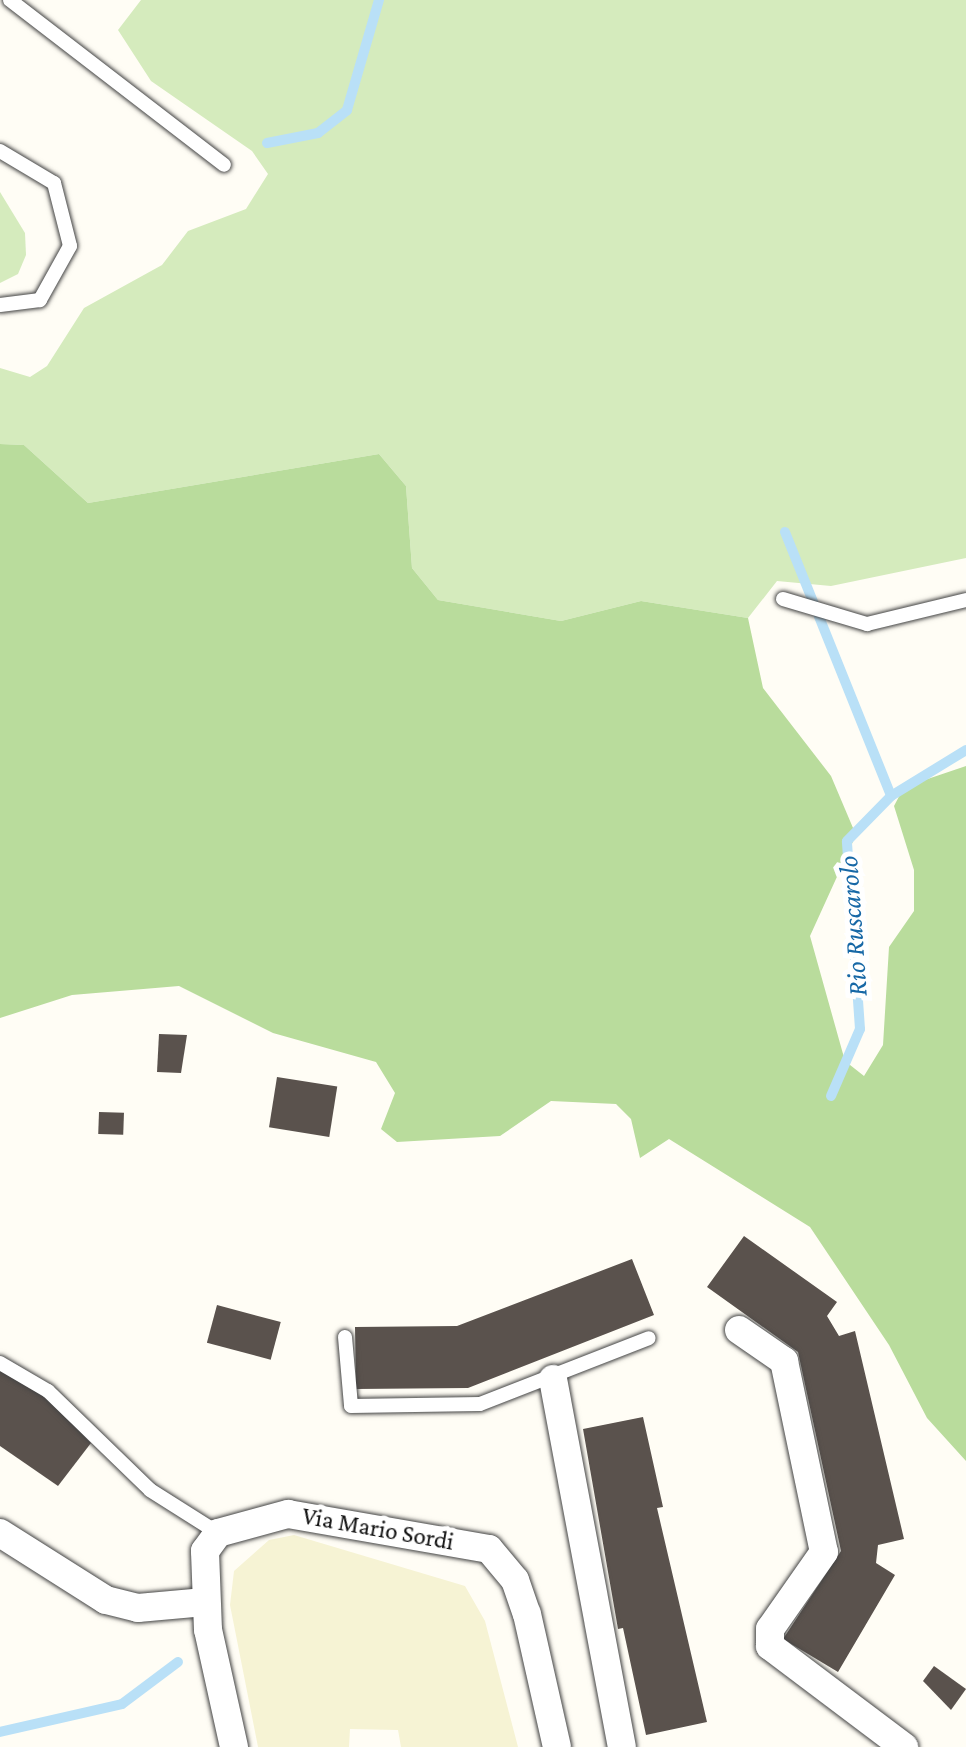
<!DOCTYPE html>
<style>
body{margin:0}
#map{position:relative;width:966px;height:1747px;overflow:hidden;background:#fffdf5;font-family:"Crimson Pro",serif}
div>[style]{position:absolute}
.farmland>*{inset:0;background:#f6f3d4}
.green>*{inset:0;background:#d5ebbd}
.forest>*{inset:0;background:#b9dc9c}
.stream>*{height:10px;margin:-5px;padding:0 5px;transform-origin:5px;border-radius:5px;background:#b9e0f7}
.building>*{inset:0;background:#5a524d;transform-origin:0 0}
.roads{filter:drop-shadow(0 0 2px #444) drop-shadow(0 0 2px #444)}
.lane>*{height:14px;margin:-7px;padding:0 7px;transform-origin:7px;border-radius:7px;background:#fff}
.street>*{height:28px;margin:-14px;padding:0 14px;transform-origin:14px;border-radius:14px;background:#fff}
span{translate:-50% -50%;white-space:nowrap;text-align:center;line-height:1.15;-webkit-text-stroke:10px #fff;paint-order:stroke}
.street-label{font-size:25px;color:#111}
.water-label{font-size:28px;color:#1768a6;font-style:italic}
</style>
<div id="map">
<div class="farmland">
<div style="clip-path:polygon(294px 1535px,465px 1586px,485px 1621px,518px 1747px,401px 1747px,398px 1730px,350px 1729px,349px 1747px,258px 1747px,230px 1605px,234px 1571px,269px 1540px)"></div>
</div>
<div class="green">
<div style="clip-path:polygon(141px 0,966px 0,966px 558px,831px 586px,777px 581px,748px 618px,641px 601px,561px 621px,438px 600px,412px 568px,406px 486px,379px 454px,88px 503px,24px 445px,0 444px,0 368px,30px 377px,47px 366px,84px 308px,162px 265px,188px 231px,246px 209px,268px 174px,252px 151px,151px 81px,118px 30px)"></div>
<div style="clip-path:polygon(0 192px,25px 233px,26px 255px,18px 274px,0 283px)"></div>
</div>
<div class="forest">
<div style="clip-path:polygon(0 444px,24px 445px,88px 503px,379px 454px,406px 486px,412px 568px,438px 600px,561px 621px,641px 601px,748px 618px,763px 688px,831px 776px,856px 835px,810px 936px,845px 1061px,864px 1076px,883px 1045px,889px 947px,914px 911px,914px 870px,894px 806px,904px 787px,966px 766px,966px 1461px,927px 1418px,889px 1345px,810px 1227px,669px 1139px,640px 1158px,631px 1119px,616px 1104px,551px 1101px,500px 1136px,397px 1142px,381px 1129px,395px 1093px,376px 1062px,273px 1033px,179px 986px,72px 995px,0 1018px)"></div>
</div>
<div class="stream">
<div style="left:267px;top:143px;width:52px;rotate:-11.1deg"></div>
<div style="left:318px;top:133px;width:37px;rotate:-38deg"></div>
<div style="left:347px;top:110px;width:115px;rotate:-73.8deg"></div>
<div style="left:785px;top:532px;width:284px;rotate:68.1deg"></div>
<div style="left:831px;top:1096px;width:73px;rotate:-66.6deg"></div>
<div style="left:860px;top:1029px;width:188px;rotate:-94deg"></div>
<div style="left:847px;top:841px;width:63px;rotate:-45.6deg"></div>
<div style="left:891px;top:796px;width:88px;rotate:-31.5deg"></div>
<div style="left:0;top:1732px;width:125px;rotate:-12.9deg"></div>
<div style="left:122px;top:1704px;width:70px;rotate:-36.9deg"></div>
</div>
<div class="building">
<div style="clip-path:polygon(159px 1034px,187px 1035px,181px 1073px,157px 1072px)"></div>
<div style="left:277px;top:1077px;width:61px;height:51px;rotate:9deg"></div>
<div style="left:99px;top:1112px;width:25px;height:22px;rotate:2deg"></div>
<div style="clip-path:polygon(744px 1236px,837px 1302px,827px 1316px,839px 1336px,855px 1331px,904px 1539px,878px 1545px,876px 1563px,895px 1575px,838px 1672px,783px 1639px,841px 1551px,798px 1352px,707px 1287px)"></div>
<div style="clip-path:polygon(632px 1259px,654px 1315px,468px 1388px,356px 1389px,355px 1327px,457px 1326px)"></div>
<div style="left:217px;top:1305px;width:66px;height:39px;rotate:15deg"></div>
<div style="clip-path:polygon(0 1368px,51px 1401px,91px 1443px,58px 1486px,0 1446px)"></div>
<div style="clip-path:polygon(643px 1417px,663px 1507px,657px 1508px,707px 1722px,646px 1735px,623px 1628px,618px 1629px,583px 1429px)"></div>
<div style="clip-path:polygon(934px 1666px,966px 1689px,951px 1710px,923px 1681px)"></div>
</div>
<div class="roads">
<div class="lane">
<div style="left:10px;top:0;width:270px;rotate:37.6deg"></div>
<div style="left:0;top:151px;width:63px;rotate:30.7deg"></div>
<div style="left:54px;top:183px;width:65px;rotate:75.7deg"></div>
<div style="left:70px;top:246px;width:62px;rotate:119.1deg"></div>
<div style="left:40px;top:300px;width:40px;rotate:172.9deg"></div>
<div style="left:783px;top:599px;width:88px;rotate:16.6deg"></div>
<div style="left:867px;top:624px;width:102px;rotate:-13.6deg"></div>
<div style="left:345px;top:1337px;width:69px;rotate:85deg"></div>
<div style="left:351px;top:1406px;width:129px;rotate:-0.9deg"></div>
<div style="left:480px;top:1404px;width:181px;rotate:-21.3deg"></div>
<div style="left:0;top:1363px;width:56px;rotate:30.3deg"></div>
<div style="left:48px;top:1391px;width:142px;rotate:44.1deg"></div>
<div style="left:150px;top:1490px;width:80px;rotate:32.3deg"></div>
</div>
<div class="street">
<div style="left:739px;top:1330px;width:55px;rotate:34.6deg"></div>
<div style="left:784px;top:1361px;width:195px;rotate:78.2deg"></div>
<div style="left:824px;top:1552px;width:94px;rotate:125deg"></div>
<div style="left:770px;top:1629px;width:17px;rotate:90deg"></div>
<div style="left:770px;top:1646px;width:168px;rotate:37deg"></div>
<div style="left:553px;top:1379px;width:374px;rotate:79.4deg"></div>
<div style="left:0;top:1533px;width:125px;rotate:32.3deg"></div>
<div style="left:106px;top:1600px;width:33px;rotate:14deg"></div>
<div style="left:138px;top:1608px;width:67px;rotate:-5.1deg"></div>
<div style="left:234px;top:1747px;width:120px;rotate:-102.5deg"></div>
<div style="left:208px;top:1630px;width:79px;rotate:-92.2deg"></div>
<div style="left:205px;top:1551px;width:22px;rotate:-54deg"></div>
<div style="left:218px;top:1533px;width:73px;rotate:-15.2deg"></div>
<div style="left:288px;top:1514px;width:204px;rotate:9.9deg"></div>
<div style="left:489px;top:1549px;width:40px;rotate:50deg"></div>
<div style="left:515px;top:1580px;width:36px;rotate:71deg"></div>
<div style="left:527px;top:1614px;width:136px;rotate:77.3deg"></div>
</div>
</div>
<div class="street-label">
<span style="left:378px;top:1529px;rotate:10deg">Via Mario Sordi</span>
</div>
<div class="water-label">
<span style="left:853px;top:926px;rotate:-94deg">Rio Ruscarolo</span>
</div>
</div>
